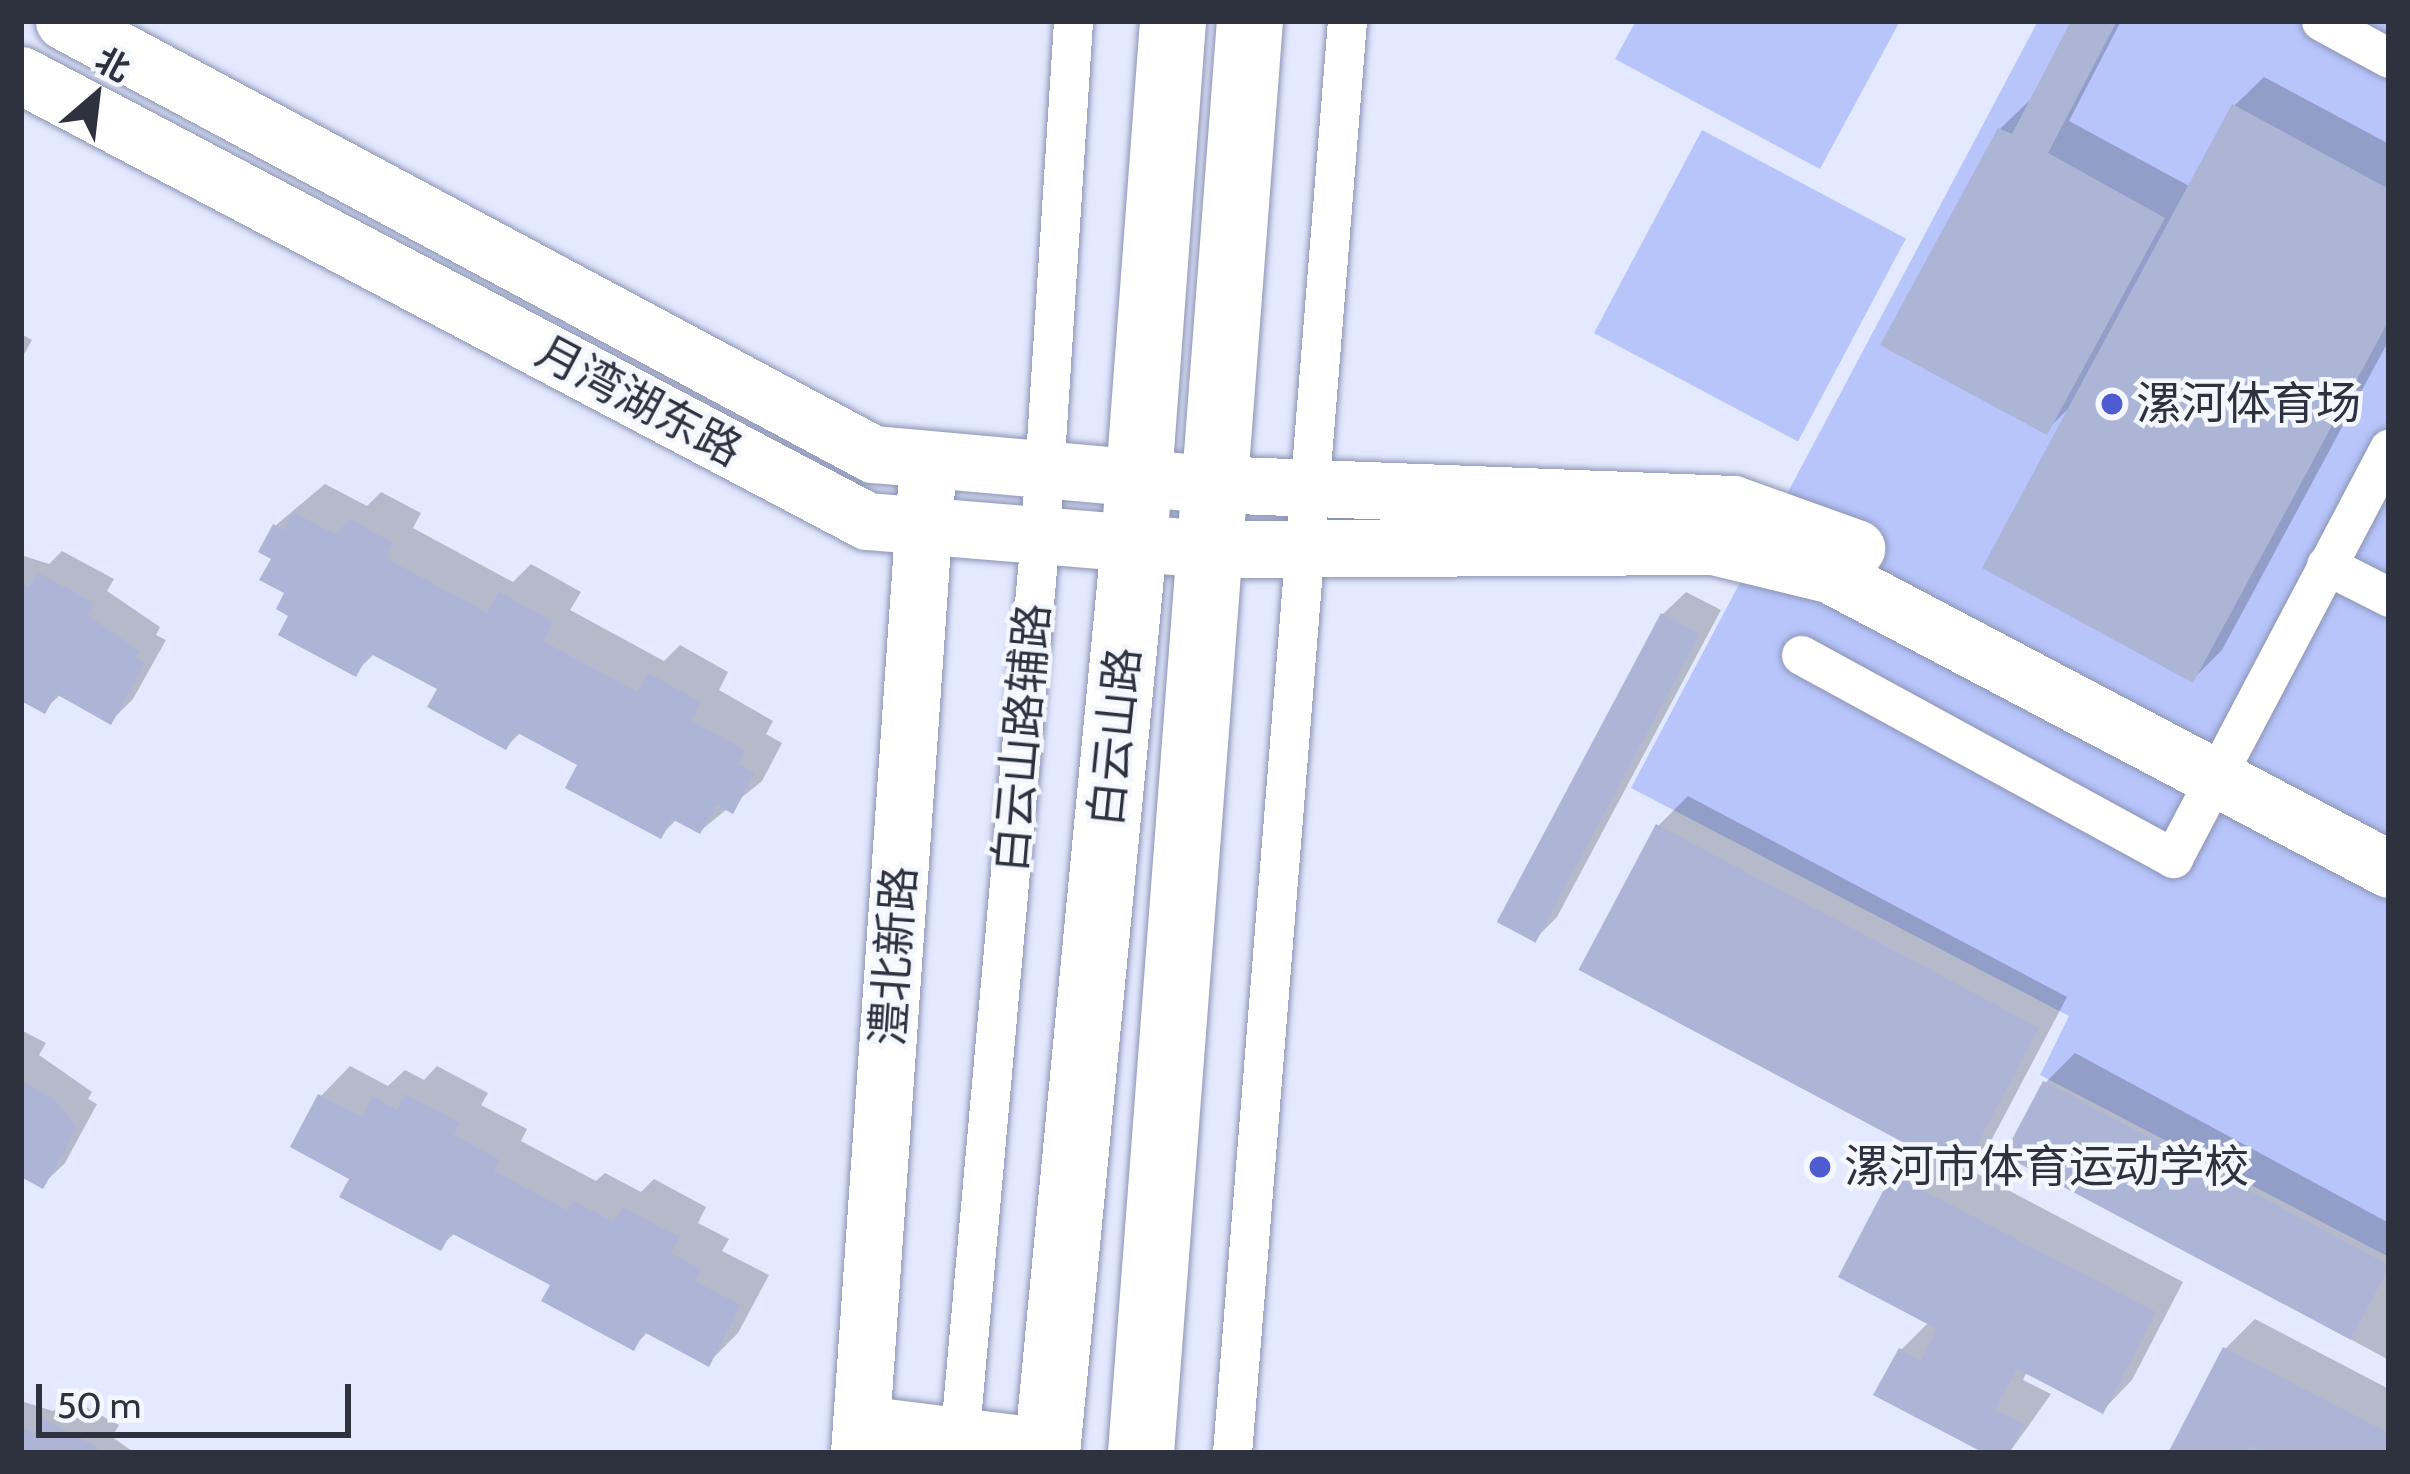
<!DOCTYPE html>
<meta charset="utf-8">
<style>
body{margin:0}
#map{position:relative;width:2410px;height:1474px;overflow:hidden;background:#e3e9fe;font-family:Cabin,"Noto Sans SC",sans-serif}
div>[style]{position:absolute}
.green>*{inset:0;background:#b7c5fb;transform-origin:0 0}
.shadow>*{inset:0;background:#0003}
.building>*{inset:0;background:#adb5d7;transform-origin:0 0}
.roads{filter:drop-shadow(0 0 3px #8b93b4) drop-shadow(0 0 3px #8b93b4)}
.street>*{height:39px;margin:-19.5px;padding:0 19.5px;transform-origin:19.5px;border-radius:19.5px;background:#fff}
.secondary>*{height:57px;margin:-28.5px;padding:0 28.5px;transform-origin:28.5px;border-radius:28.5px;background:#fff}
.highway>*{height:66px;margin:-33px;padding:0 33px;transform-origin:33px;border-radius:33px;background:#fff}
.dots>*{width:33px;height:33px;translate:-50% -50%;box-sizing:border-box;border:6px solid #f5f7fe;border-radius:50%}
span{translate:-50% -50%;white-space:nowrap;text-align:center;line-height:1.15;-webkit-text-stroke:9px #f5f7fe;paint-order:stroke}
.street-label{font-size:45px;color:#2e323f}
.poi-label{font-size:45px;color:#2e323f}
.left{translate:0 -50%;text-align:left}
.frame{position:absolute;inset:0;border:24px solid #2e323f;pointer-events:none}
.north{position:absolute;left:36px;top:36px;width:120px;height:120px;-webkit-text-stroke:9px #f5f7fe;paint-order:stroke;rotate:28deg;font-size:33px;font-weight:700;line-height:48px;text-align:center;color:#2e323f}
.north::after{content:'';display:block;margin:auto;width:42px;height:54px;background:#2e323f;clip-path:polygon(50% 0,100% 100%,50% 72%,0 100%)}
.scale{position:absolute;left:36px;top:1384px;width:315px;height:54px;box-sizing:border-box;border:6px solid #2e323f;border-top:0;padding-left:15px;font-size:36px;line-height:42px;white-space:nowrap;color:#2e323f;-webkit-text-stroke:9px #f5f7fe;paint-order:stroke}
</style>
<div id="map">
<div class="green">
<div style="clip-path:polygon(1636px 21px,1900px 21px,1820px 169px,1615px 59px)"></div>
<div style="clip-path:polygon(2038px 21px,2389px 21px,2389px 1257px,2040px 1075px,2069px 1016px,1631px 788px)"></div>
<div style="left:1702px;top:130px;width:231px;height:230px;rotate:28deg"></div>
</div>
<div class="shadow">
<div style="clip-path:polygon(2074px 21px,2121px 21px,2069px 121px,2191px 187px,2234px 106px,2264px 77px,2389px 144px,2389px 340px,2222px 650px,2193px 679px,2070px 407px,2046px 431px,2000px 129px,2030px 100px)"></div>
<div style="clip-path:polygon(21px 334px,32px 340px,21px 360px)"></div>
<div style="clip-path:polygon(325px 484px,367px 506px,381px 492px,421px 513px,413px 528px,513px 582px,531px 564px,581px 592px,570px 610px,664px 661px,680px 645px,728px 672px,719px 690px,773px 721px,766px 734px,782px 743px,762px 781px,700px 831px,677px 819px,661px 835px,581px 764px,521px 732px,506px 747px,441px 687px,375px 653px,355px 673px,293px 614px,275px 557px,275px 526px)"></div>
<div style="clip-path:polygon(62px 551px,114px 579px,107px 591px,160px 627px,156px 635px,166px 640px,133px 699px,111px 721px,61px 694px,44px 710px,21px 698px,21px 555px,49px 564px)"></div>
<div style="clip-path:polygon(1686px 592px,1721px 610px,1557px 917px,1535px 939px,1663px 614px)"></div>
<div style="clip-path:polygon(1688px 796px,2067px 997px,1992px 1139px,1964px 1167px,2183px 1282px,2132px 1380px,2103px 1410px,2027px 1371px,2023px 1380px,2051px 1394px,2009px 1453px,1991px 1453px,1901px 1350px,1930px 1321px,1894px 1176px,1923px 1148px,1658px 826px)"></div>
<div style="clip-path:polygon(21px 1030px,46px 1043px,39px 1055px,92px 1092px,88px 1099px,97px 1104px,65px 1163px,42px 1185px,21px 1174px)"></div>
<div style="clip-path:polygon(2075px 1053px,2389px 1223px,2389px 1360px,2007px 1154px,2046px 1082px)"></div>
<div style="clip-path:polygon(350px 1066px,388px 1086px,405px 1070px,424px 1080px,437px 1066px,488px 1093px,481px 1105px,527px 1129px,521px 1141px,596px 1181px,605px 1173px,641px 1192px,654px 1179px,706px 1207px,698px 1223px,729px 1239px,722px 1251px,769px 1275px,738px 1333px,708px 1363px,649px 1331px,633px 1347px,554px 1284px,456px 1232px,440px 1247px,353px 1177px,321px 1096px)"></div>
<div style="clip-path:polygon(2255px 1319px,2389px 1389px,2389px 1453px,2171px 1453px,2225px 1349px)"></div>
<div style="clip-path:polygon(67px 1397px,119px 1425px,112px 1437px,135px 1453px,21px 1453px,21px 1401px,53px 1411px)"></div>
</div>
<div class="building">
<div style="clip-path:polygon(2071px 21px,2117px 21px,2048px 153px,2165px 218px,2047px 435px,1880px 345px,1998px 128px,2012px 134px)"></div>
<div style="clip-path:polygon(2232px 104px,2389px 189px,2389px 320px,2193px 683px,1982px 568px)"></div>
<div style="clip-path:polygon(293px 512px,335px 534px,350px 519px,393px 543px,386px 558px,487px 613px,499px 592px,554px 622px,543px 641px,637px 692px,648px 673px,701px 702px,691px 720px,746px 751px,739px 764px,755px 773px,733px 814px,717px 805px,700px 834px,672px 819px,661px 839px,565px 788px,577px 765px,516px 732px,506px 750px,427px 707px,437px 689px,369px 653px,356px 677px,278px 635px,288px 616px,276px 609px,284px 593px,259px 580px,271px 559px,258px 552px,273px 524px,284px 530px)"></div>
<div style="clip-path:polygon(37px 572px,93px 602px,87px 615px,140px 651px,135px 658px,145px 663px,111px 725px,56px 694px,45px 714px,21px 701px,21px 583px,29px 587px)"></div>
<div style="left:1661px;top:613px;width:44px;height:350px;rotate:28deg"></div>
<div style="left:1656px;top:824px;width:434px;height:165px;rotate:28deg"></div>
<div style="clip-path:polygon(21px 1080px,54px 1099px,77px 1128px,43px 1189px,21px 1177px)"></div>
<div style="left:2043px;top:1081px;width:393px;height:84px;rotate:28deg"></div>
<div style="clip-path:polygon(318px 1094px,362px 1117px,373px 1097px,397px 1110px,405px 1094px,460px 1123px,454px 1135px,500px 1160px,494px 1171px,567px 1210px,573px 1201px,614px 1222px,622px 1207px,679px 1237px,671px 1253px,701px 1269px,695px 1281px,741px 1305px,709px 1367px,644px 1332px,634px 1351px,541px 1301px,550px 1285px,451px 1233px,441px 1251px,339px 1197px,349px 1179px,290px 1147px)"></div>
<div style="clip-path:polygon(1892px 1174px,2156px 1312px,2103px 1414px,2017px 1369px,1995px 1410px,2024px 1424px,2009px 1453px,1984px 1453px,1873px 1395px,1899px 1348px,1921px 1360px,1937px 1329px,1838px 1277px)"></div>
<div style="clip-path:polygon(2223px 1347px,2389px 1433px,2389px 1453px,2264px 1453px,2251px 1446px,2247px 1453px,2168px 1453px)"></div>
<div style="clip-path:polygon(42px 1418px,99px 1448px,96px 1453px,21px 1453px,21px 1426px,34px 1434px)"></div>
</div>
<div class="roads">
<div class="street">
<div style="left:2321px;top:21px;width:77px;rotate:28.6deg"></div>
<div style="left:2326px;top:565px;width:71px;rotate:26.9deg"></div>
<div style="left:1801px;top:655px;width:424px;rotate:28.6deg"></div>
<div style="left:2173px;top:858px;width:463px;rotate:-62.2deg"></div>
<div style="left:958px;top:1453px;width:921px;rotate:-84.89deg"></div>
<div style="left:1040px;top:536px;width:516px;rotate:-86.33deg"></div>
<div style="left:1232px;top:1453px;width:1437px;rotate:-85.41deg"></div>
</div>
<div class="secondary">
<div style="left:64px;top:21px;width:918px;rotate:28.16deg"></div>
<div style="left:873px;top:454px;width:338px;rotate:5.1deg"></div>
<div style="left:1210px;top:484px;width:523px;rotate:2.19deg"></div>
<div style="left:1733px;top:504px;width:131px;rotate:19.7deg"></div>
<div style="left:21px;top:75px;width:956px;rotate:27.8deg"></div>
<div style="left:867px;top:521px;width:340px;rotate:4.7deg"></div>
<div style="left:1206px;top:549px;width:507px;rotate:-0.34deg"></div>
<div style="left:1713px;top:546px;width:119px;rotate:13.6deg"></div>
<div style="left:1829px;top:574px;width:633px;rotate:27.78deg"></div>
<div style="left:862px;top:1424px;width:186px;rotate:7.1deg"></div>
<div style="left:859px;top:1453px;width:967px;rotate:-86.03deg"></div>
</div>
<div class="highway">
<div style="left:1047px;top:1453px;width:912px;rotate:-84.53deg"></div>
<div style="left:1134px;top:545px;width:525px;rotate:-85.74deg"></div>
<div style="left:1141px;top:1453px;width:1436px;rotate:-85.65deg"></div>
</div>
</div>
<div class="dots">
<div style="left:2112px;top:404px;background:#4f5cd1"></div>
<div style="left:1820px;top:1167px;background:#4f5cd1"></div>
</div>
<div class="street-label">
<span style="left:639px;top:401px;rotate:28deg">月湾湖东路</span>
<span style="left:1115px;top:737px;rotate:-84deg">白云山路</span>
<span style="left:1022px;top:738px;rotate:-85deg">白云山路辅路</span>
<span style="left:894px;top:956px;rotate:-86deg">澧北新路</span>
</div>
<div class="poi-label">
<span class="left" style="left:2136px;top:404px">漯河体育场</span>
<span class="left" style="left:1844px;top:1167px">漯河市体育运动学校</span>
</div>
<div class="frame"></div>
<div class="north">北</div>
<div class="scale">50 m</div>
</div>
